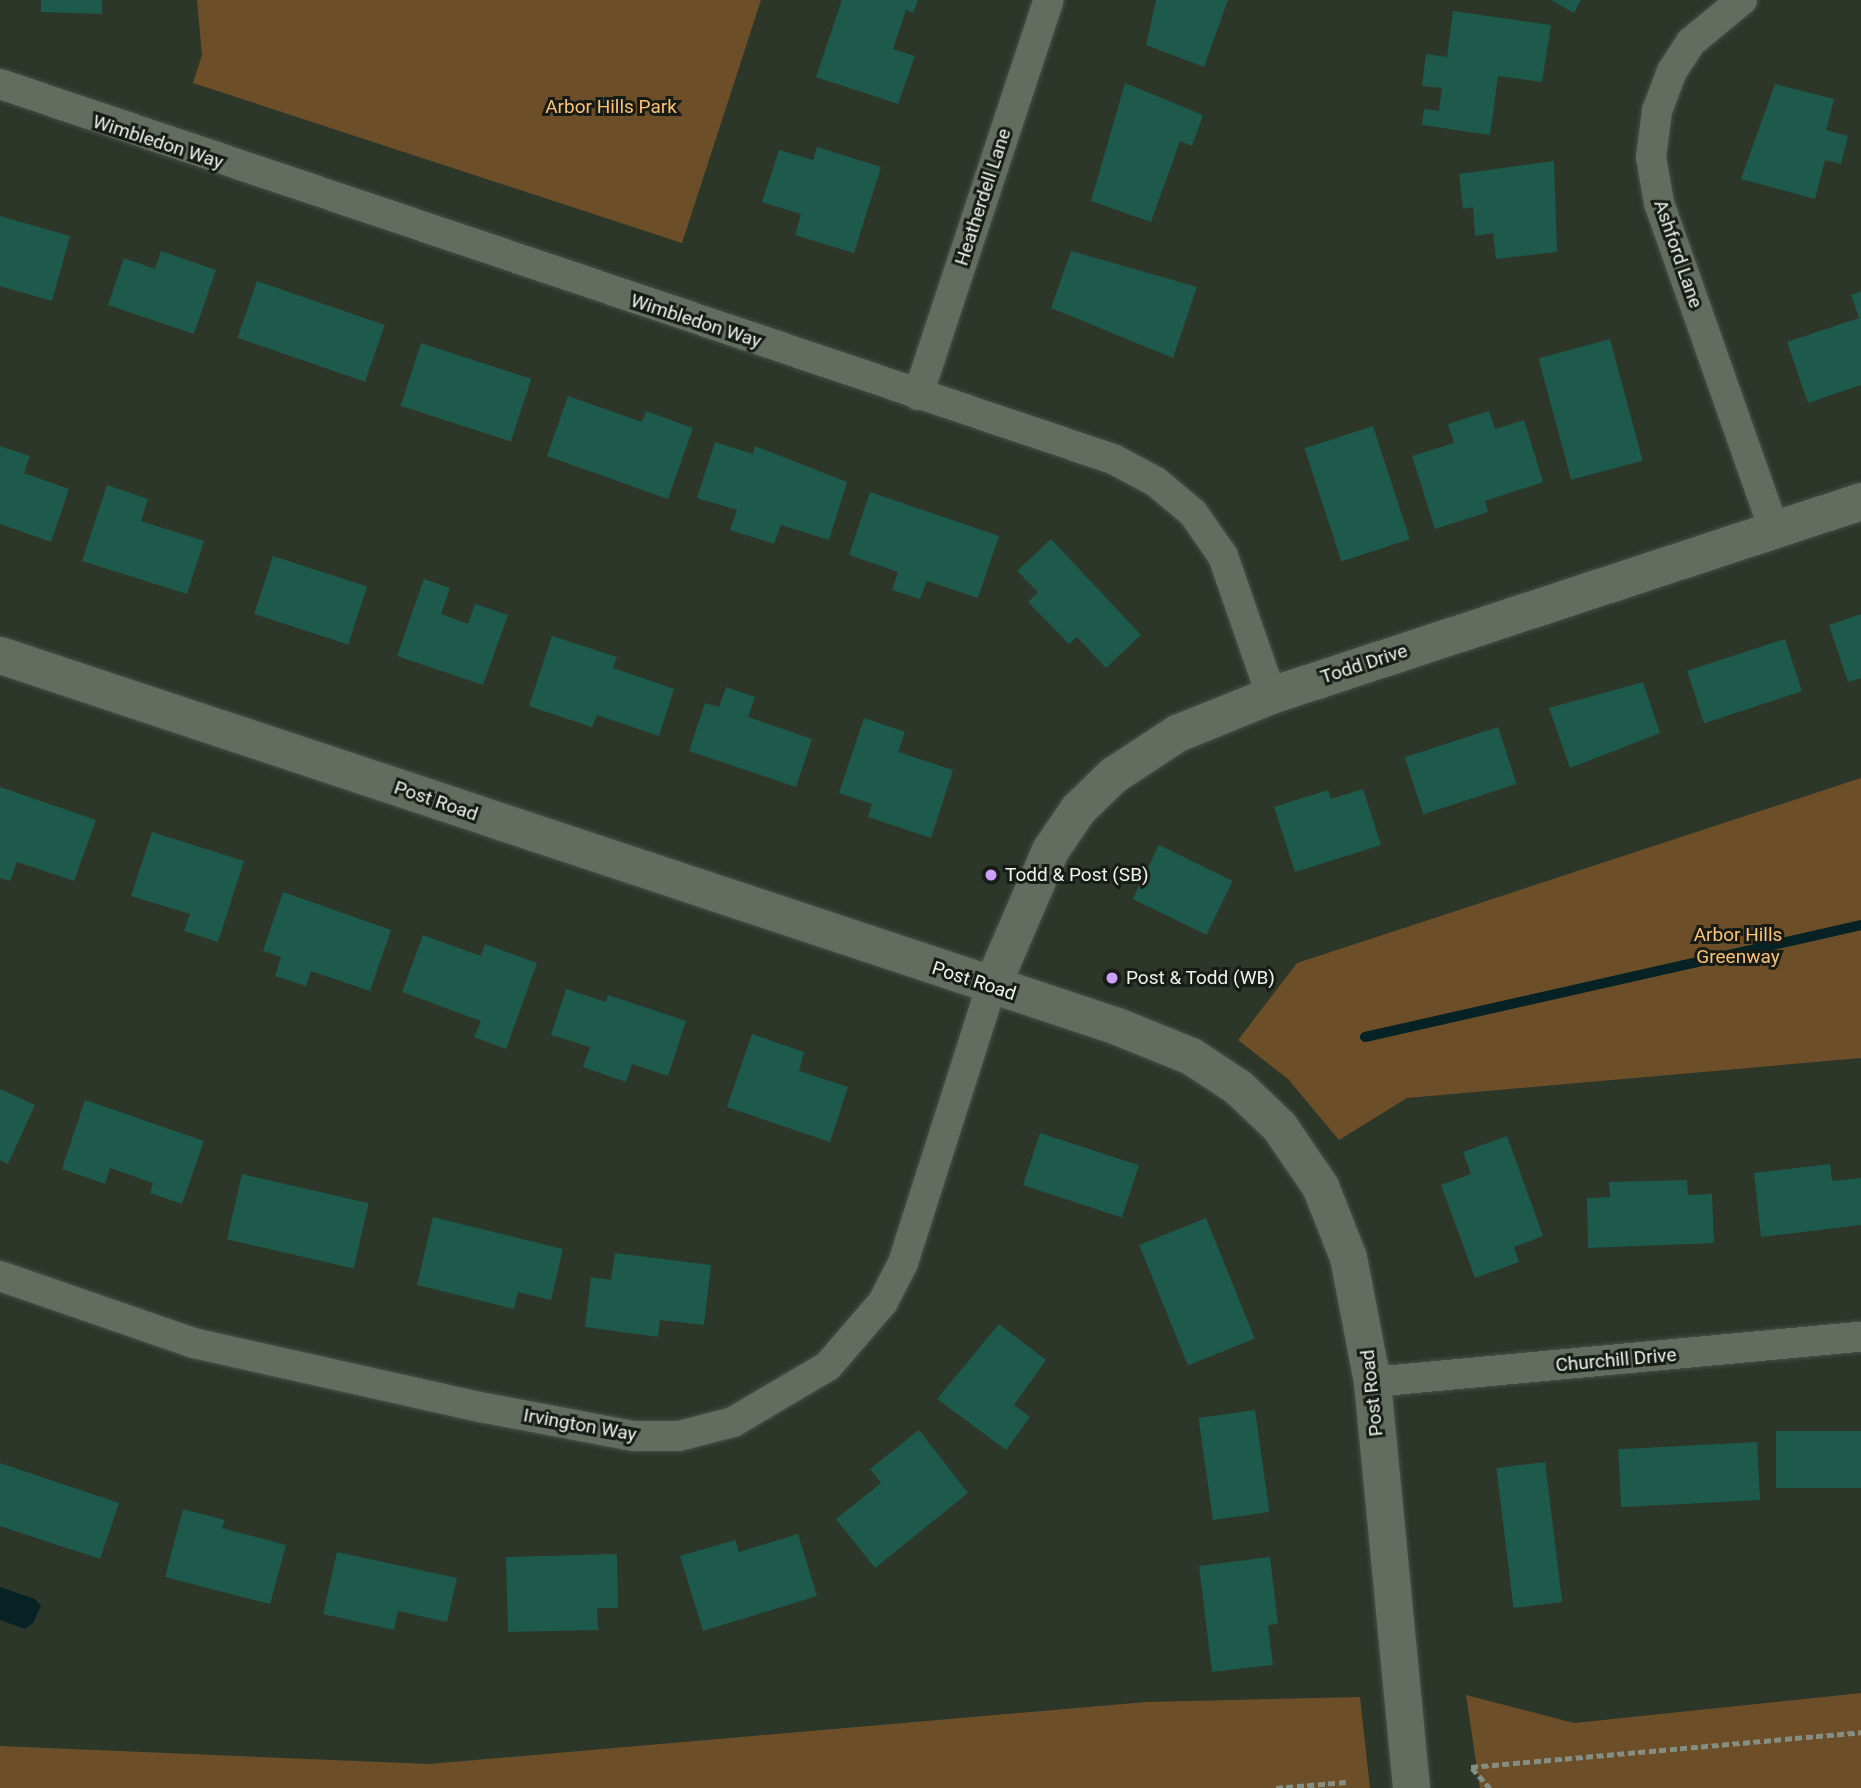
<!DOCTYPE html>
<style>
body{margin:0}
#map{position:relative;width:1861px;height:1788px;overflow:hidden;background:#2c3629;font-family:Roboto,sans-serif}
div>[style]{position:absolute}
.green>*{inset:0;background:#6c4f29}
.water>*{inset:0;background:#062225}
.stream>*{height:10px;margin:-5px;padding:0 5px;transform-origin:5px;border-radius:5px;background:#062225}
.building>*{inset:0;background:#1e5a4b;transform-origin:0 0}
.path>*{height:4.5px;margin-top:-2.25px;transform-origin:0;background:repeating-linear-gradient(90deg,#858e83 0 7px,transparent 0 10.5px)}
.roads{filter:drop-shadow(0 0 2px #485046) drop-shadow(0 0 2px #485046)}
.minor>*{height:30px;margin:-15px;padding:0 15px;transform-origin:15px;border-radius:15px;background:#626d5f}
.tertiary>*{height:37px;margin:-18.5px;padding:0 18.5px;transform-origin:18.5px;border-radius:18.5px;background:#626d5f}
.dots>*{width:19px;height:19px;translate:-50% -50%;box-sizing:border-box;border:4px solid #171c16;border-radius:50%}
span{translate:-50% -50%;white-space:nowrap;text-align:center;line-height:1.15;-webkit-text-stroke:6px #171c16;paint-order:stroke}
.park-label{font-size:19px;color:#fbc277}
.street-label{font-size:19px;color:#edf3eb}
.poi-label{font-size:19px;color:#edf3eb}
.left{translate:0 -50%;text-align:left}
</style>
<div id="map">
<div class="green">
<div style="clip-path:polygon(197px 0,761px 0,682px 243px,193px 83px,202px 55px)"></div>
<div style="clip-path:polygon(1861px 778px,1861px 1058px,1407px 1098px,1339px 1140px,1288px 1079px,1238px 1040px,1297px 963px)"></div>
<div style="clip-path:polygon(1861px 1693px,1861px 1788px,1480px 1788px,1466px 1695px,1574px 1723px)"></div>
<div style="clip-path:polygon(1360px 1697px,1370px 1788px,0 1788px,0 1746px,429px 1764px,1146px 1702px)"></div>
</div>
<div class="water">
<div style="clip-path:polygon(0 1587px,35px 1599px,41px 1606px,33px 1623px,25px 1629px,0 1620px)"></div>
</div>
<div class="stream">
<div style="left:1365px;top:1037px;width:508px;rotate:-12.72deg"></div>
</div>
<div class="building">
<div style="clip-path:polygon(41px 0,102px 0,102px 14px,41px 12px)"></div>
<div style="clip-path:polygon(842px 0,918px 0,913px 13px,906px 10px,893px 49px,915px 56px,898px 104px,816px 77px)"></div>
<div style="clip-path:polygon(1156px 0,1228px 0,1204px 67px,1146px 45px)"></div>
<div style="clip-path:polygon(1551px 0,1581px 0,1574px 13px)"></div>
<div style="clip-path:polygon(1453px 11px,1551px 25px,1542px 82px,1498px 76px,1490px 135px,1422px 125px,1424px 109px,1439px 111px,1442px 88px,1422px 86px,1426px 54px,1447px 57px)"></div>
<div style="clip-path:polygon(1125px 83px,1203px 115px,1192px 146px,1180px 141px,1151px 222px,1091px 201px)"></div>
<div style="clip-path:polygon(1775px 84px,1834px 99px,1826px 130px,1848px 136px,1841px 164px,1825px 160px,1815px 199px,1741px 179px)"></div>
<div style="clip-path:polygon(817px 147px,881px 167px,854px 253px,795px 235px,801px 214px,762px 202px,779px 150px,813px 160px)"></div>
<div style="clip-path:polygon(1554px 161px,1557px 252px,1496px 259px,1493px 233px,1475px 236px,1473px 207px,1463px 209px,1459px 174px)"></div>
<div style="clip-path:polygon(0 216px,70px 236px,52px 301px,0 286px)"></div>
<div style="clip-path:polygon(161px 251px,216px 270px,194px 334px,108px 305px,124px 258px,155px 269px)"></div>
<div style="clip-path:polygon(1071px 251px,1197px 287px,1173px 358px,1051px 308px)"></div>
<div style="left:257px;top:281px;width:135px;height:60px;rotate:19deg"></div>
<div style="clip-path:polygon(1861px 291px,1861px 385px,1808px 403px,1787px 342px,1859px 318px,1851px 295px)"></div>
<div style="left:1610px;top:339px;width:126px;height:74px;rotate:75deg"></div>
<div style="left:421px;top:343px;width:116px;height:66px;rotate:18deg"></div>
<div style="clip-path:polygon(568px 396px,642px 422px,646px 411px,693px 428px,668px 499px,547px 456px)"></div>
<div style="clip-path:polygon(1489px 411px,1495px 429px,1524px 420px,1543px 482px,1485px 501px,1488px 512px,1435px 529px,1412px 456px,1454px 443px,1448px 424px)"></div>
<div style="left:1373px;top:426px;width:119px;height:72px;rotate:72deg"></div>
<div style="clip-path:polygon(715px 442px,753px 454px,755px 446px,847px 482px,829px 540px,781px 525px,774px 544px,730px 530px,737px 510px,697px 498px)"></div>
<div style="clip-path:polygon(0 446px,30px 456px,24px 473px,69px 489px,51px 542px,0 524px)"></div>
<div style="clip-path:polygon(107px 485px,148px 499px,141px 521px,204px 541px,187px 594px,82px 561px)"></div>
<div style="clip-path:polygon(870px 492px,999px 536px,978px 598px,927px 581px,920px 599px,892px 590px,898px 572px,849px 555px)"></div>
<div style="clip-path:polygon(1051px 539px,1141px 635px,1106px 668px,1077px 637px,1069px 644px,1028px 602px,1038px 592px,1017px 571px)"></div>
<div style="left:273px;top:556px;width:99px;height:61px;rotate:18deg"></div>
<div style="clip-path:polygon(424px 579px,450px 588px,441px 614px,468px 624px,475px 604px,508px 615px,483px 685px,397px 656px)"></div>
<div style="clip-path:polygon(1861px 614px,1861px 678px,1848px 682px,1829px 625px)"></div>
<div style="clip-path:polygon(552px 636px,617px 657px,613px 668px,674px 689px,659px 736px,597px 715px,592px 727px,529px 706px)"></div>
<div style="left:1785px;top:639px;width:55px;height:103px;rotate:72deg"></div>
<div style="clip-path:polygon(1643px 682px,1660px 733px,1570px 768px,1549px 708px)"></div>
<div style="clip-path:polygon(726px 687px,755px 697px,748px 717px,812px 739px,796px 787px,689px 751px,705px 703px,719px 707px)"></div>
<div style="clip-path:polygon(864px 718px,905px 732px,898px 752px,953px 770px,931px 838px,868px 817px,872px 804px,839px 793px)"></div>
<div style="left:1498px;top:727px;width:60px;height:98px;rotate:72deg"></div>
<div style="clip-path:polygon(0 787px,96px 820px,74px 881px,17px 862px,10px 881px,0 878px)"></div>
<div style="clip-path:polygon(1363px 789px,1381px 845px,1295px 872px,1274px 807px,1328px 790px,1331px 799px)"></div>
<div style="clip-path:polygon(152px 832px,244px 861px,218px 942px,184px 931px,190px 914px,131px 896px)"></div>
<div style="left:1159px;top:845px;width:82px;height:60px;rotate:26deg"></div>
<div style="clip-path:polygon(283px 892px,391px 930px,370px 991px,311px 971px,306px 986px,275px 976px,281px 957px,263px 951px)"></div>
<div style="clip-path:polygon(423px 935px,481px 956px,485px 944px,537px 963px,506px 1049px,474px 1037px,481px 1021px,402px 992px)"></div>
<div style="clip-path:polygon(566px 989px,606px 1002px,608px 995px,686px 1021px,668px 1076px,632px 1064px,626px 1082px,583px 1067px,590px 1047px,551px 1035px)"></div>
<div style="clip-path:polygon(752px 1034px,804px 1052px,799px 1071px,848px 1087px,830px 1142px,727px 1107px)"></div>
<div style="clip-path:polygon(0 1089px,35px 1105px,8px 1164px,0 1160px)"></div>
<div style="clip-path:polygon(85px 1100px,204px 1141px,182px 1204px,150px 1193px,153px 1183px,110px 1168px,105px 1184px,62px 1169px)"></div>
<div style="left:1040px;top:1133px;width:104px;height:55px;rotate:18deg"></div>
<div style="clip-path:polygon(1507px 1136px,1543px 1236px,1514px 1247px,1519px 1262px,1475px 1278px,1441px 1185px,1471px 1174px,1463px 1152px)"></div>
<div style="clip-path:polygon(1830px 1164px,1832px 1181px,1861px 1178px,1861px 1225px,1761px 1237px,1754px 1173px)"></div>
<div style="left:242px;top:1174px;width:130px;height:67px;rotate:13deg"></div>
<div style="clip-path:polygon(1687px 1180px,1688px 1195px,1712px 1194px,1714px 1243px,1588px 1248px,1587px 1198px,1610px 1197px,1609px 1182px)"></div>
<div style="clip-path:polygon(433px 1217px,563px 1249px,551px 1300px,518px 1292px,514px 1309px,417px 1285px)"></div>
<div style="left:1206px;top:1218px;width:130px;height:72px;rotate:68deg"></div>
<div style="clip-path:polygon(615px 1253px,711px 1265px,704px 1325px,660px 1320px,658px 1337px,585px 1327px,591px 1277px,611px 1280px)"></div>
<div style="clip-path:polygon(999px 1324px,1046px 1360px,1014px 1405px,1030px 1417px,1006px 1450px,937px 1399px)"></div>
<div style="left:1255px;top:1410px;width:103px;height:57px;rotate:82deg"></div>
<div style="clip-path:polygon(919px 1430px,968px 1493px,875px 1568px,836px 1519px,881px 1483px,870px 1469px)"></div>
<div style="left:1861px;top:1431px;width:57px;height:85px;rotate:90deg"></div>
<div style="left:1757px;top:1442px;width:58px;height:139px;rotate:87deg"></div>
<div style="left:1545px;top:1462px;width:141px;height:49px;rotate:83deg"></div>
<div style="clip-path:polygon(0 1463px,119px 1503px,100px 1559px,0 1526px)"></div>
<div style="clip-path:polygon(183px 1509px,225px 1520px,222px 1528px,286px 1545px,270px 1604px,165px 1577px)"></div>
<div style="clip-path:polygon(798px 1534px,817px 1596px,703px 1631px,680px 1556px,735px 1540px,739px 1552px)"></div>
<div style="clip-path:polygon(337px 1552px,457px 1578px,447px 1622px,398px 1611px,394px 1630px,323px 1614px)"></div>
<div style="clip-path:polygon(617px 1554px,618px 1608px,597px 1608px,598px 1630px,508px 1632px,506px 1557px)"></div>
<div style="clip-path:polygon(1270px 1557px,1278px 1624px,1268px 1625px,1273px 1665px,1212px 1672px,1199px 1566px)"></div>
</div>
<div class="path">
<div style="left:1471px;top:1767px;width:392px;rotate:-5.1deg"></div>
<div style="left:1472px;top:1768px;width:27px;rotate:48deg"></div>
<div style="left:1276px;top:1788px;width:70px;rotate:-4.9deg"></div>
</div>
<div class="roads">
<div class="minor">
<div style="left:1742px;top:0;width:66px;rotate:140.5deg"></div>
<div style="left:1691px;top:42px;width:35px;rotate:123deg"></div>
<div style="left:1672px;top:71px;width:43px;rotate:110.6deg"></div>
<div style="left:1657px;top:111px;width:46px;rotate:97.4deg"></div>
<div style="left:1651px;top:157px;width:47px;rotate:80.1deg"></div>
<div style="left:1659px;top:203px;width:346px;rotate:70.6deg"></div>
<div style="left:0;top:84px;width:1174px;rotate:18.62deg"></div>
<div style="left:1113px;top:459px;width:49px;rotate:28.1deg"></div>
<div style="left:1156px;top:482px;width:48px;rotate:40deg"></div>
<div style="left:1193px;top:513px;width:52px;rotate:55.1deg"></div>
<div style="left:1223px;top:556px;width:147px;rotate:70.9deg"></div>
<div style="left:918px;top:395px;width:416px;rotate:-71.7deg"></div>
<div style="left:0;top:1276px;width:204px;rotate:19.1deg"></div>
<div style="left:193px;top:1343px;width:294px;rotate:12.6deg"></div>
<div style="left:480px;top:1407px;width:157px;rotate:10.7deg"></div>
<div style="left:634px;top:1436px;width:45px"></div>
<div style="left:679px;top:1436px;width:56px;rotate:-14.5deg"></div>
<div style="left:733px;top:1422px;width:110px;rotate:-30.5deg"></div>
<div style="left:828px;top:1366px;width:84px;rotate:-49.3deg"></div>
<div style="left:883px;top:1302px;width:44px;rotate:-62.9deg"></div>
<div style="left:903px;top:1263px;width:290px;rotate:-72.3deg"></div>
<div style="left:1372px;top:1382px;width:491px;rotate:-5.3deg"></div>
</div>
<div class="tertiary">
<div style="left:0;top:655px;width:1177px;rotate:18.37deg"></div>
<div style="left:1117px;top:1026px;width:80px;rotate:22.1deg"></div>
<div style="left:1191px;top:1056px;width:56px;rotate:33.4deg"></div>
<div style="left:1238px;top:1087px;width:57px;rotate:43.6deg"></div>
<div style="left:1279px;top:1126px;width:73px;rotate:55.7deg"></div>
<div style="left:1320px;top:1186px;width:76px;rotate:68.5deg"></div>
<div style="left:1348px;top:1257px;width:127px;rotate:79.1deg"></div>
<div style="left:1372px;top:1382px;width:408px;rotate:84.5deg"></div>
<div style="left:991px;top:987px;width:149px;rotate:-66.7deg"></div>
<div style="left:1050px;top:850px;width:50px;rotate:-55.7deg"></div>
<div style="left:1078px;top:809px;width:49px;rotate:-44.2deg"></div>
<div style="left:1113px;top:775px;width:77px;rotate:-33.3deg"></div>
<div style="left:1177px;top:733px;width:101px;rotate:-22deg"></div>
<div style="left:1271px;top:695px;width:621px;rotate:-18.2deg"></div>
</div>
</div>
<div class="dots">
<div style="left:991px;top:875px;background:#cf9eff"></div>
<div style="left:1112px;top:978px;background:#cf9eff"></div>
</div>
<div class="park-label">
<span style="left:611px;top:107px">Arbor Hills Park</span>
<span style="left:1738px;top:946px">Arbor Hills<br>Greenway</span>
</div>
<div class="street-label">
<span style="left:158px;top:142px;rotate:18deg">Wimbledon Way</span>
<span style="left:983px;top:197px;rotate:-72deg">Heatherdell Lane</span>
<span style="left:1678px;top:254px;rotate:71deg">Ashford Lane</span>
<span style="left:696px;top:321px;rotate:18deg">Wimbledon Way</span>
<span style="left:1364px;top:664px;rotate:-18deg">Todd Drive</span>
<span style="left:436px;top:801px;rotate:19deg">Post Road</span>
<span style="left:974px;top:981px;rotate:18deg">Post Road</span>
<span style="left:1616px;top:1360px;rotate:-5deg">Churchill Drive</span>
<span style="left:1372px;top:1393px;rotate:-96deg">Post Road</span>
<span style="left:580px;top:1425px;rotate:10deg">Irvington Way</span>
</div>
<div class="poi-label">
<span class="left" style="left:1005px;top:875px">Todd &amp; Post (SB)</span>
<span class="left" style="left:1126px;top:978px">Post &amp; Todd (WB)</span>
</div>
</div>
